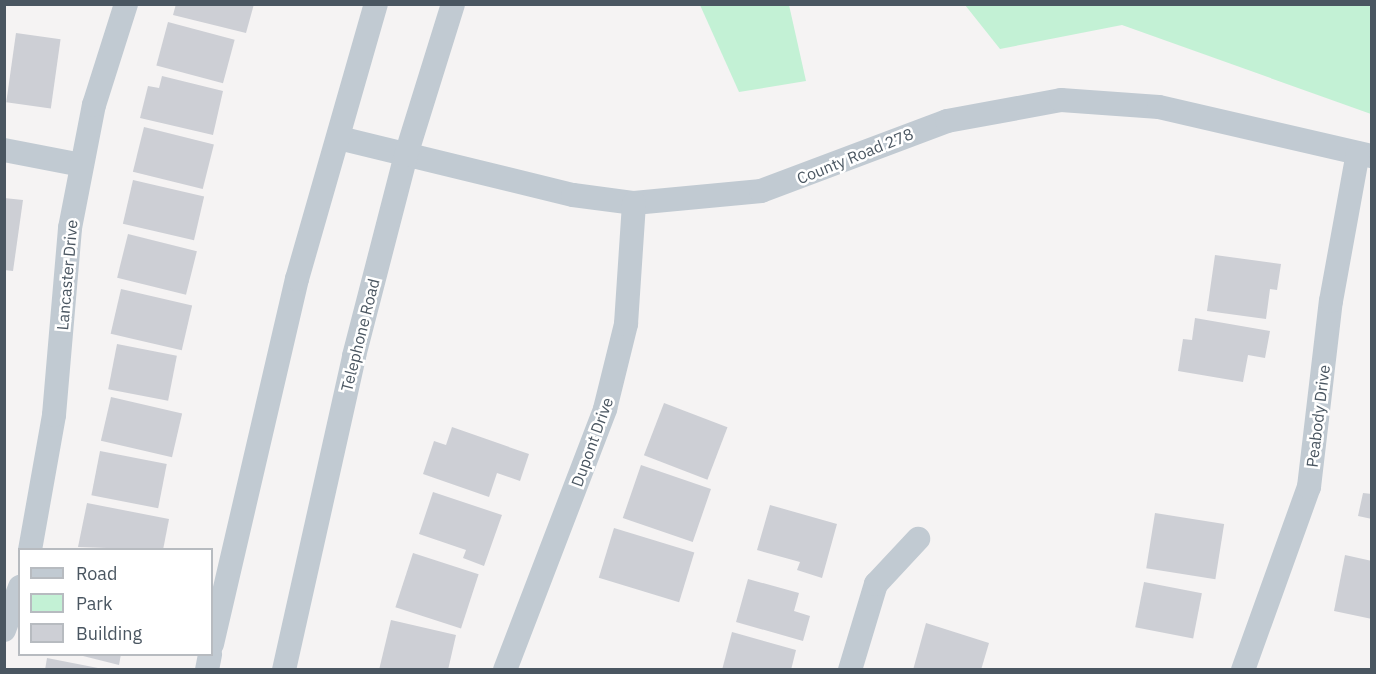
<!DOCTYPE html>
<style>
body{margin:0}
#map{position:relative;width:1376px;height:674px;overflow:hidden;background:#f5f3f3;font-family:"IBM Plex Sans",sans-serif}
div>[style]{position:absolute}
.green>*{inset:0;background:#c3f1d5}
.building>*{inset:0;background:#cdcfd5;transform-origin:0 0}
.minor>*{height:24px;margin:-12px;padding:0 12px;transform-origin:12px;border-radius:12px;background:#c1cad2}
span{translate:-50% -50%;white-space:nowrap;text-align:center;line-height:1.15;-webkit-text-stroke:5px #fff;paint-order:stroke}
.street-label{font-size:16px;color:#4a5661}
.frame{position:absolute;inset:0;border:6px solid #4a5661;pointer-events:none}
.legend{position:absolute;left:18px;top:548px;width:195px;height:108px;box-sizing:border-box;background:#fff;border:2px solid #b7bbc0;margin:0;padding:8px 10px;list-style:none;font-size:18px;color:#4a5661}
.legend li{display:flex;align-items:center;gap:12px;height:30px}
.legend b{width:30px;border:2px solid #b7bbc0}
</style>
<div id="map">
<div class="green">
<div style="clip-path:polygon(700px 5px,789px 5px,806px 81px,739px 92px)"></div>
<div style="clip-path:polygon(965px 5px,1371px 5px,1371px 114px,1122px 25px,1000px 49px)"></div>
</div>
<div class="building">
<div style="clip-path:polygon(176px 4px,254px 4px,246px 33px,173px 15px)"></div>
<div style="left:168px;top:22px;width:69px;height:45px;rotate:15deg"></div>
<div style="left:16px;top:33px;width:45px;height:70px;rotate:8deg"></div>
<div style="clip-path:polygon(162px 76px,223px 91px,213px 135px,140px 118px,148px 86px,159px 88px)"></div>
<div style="left:144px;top:127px;width:72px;height:46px;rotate:14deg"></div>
<div style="left:133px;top:180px;width:73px;height:45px;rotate:13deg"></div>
<div style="clip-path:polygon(4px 198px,23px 200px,13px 271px,4px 270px)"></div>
<div style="left:128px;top:234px;width:71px;height:45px;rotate:14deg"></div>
<div style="clip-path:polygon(1215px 255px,1281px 264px,1277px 290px,1270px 289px,1266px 319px,1207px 311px)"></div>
<div style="left:121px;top:289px;width:73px;height:46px;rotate:13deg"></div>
<div style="clip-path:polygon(1195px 318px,1270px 331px,1265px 358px,1248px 355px,1243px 382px,1178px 371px,1183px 339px,1192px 340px)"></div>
<div style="left:117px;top:344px;width:61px;height:46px;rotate:11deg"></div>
<div style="left:111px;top:397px;width:73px;height:45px;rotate:13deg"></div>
<div style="left:664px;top:403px;width:68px;height:56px;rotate:21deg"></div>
<div style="clip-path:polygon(452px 427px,529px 454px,520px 481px,497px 473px,489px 497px,423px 474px,434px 441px,446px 445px)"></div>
<div style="left:100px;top:451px;width:68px;height:45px;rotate:11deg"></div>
<div style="left:641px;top:465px;width:74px;height:56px;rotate:19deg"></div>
<div style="clip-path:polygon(433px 492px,502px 515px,484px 566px,463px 558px,466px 550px,419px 534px)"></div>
<div style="clip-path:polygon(1363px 493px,1372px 494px,1372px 519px,1358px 516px)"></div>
<div style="clip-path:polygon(87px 503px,169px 519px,163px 550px,78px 547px)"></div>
<div style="clip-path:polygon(770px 505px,837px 524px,822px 578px,797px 570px,800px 562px,757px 550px)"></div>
<div style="left:1155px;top:513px;width:70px;height:56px;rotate:9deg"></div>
<div style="left:614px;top:528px;width:84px;height:52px;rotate:17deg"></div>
<div style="left:413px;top:553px;width:69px;height:57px;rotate:18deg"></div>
<div style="clip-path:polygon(1345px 555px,1372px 561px,1372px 619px,1334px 611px)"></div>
<div style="clip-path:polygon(748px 579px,799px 593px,794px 611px,810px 616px,803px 641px,736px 622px)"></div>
<div style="left:1144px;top:582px;width:59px;height:46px;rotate:11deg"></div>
<div style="clip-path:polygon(391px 620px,456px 635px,448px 670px,379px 670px)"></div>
<div style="clip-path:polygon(926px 623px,989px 643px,981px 670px,913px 670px)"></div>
<div style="clip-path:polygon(732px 632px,796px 650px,791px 670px,722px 670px)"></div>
<div style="clip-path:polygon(75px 654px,121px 654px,119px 665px)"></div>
<div style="clip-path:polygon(47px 658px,98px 668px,97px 670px,45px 670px)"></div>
</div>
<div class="minor">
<div style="left:339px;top:138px;width:241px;rotate:13.7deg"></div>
<div style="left:573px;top:195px;width:62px;rotate:7.5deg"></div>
<div style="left:634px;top:203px;width:128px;rotate:-5.4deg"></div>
<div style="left:761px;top:191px;width:199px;rotate:-20.6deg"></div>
<div style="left:947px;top:121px;width:116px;rotate:-10.4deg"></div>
<div style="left:1061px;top:100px;width:98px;rotate:4.1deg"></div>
<div style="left:1159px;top:107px;width:219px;rotate:13deg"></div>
<div style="left:4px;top:150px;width:79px;rotate:10.9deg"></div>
<div style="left:30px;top:550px;width:137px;rotate:-79.9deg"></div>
<div style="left:54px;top:415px;width:188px;rotate:-85.1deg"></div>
<div style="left:70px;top:228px;width:125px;rotate:-79deg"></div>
<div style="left:94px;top:105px;width:106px;rotate:-72.4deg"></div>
<div style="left:4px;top:630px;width:46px;rotate:-69.6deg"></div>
<div style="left:212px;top:644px;width:375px;rotate:-76.9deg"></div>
<div style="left:297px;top:279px;width:286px;rotate:-74deg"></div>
<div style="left:207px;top:670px;width:16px;rotate:-79deg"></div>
<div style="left:284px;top:670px;width:322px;rotate:-77.4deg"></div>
<div style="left:354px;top:356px;width:208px;rotate:-75.5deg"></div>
<div style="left:406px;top:155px;width:158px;rotate:-72.7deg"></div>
<div style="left:505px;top:670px;width:280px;rotate:-69deg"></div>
<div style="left:605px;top:409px;width:88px;rotate:-76.1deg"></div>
<div style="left:626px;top:324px;width:121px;rotate:-86.2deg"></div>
<div style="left:850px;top:670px;width:90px;rotate:-73.2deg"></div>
<div style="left:876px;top:584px;width:62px;rotate:-47deg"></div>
<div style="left:1243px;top:670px;width:195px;rotate:-70.2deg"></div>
<div style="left:1309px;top:487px;width:187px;rotate:-83.3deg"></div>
<div style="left:1331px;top:301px;width:150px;rotate:-79.7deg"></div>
</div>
<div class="street-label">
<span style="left:855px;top:156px;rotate:-22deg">County Road 278</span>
<span style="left:67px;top:275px;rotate:-85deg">Lancaster Drive</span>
<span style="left:360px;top:335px;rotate:-76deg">Telephone Road</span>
<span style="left:1318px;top:416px;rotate:-83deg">Peabody Drive</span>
<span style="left:592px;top:442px;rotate:-70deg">Dupont Drive</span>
</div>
<div class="frame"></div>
<ul class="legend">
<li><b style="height:8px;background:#c1cad2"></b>Road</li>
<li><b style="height:16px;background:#c3f1d5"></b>Park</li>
<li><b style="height:16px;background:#cdcfd5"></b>Building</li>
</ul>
</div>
